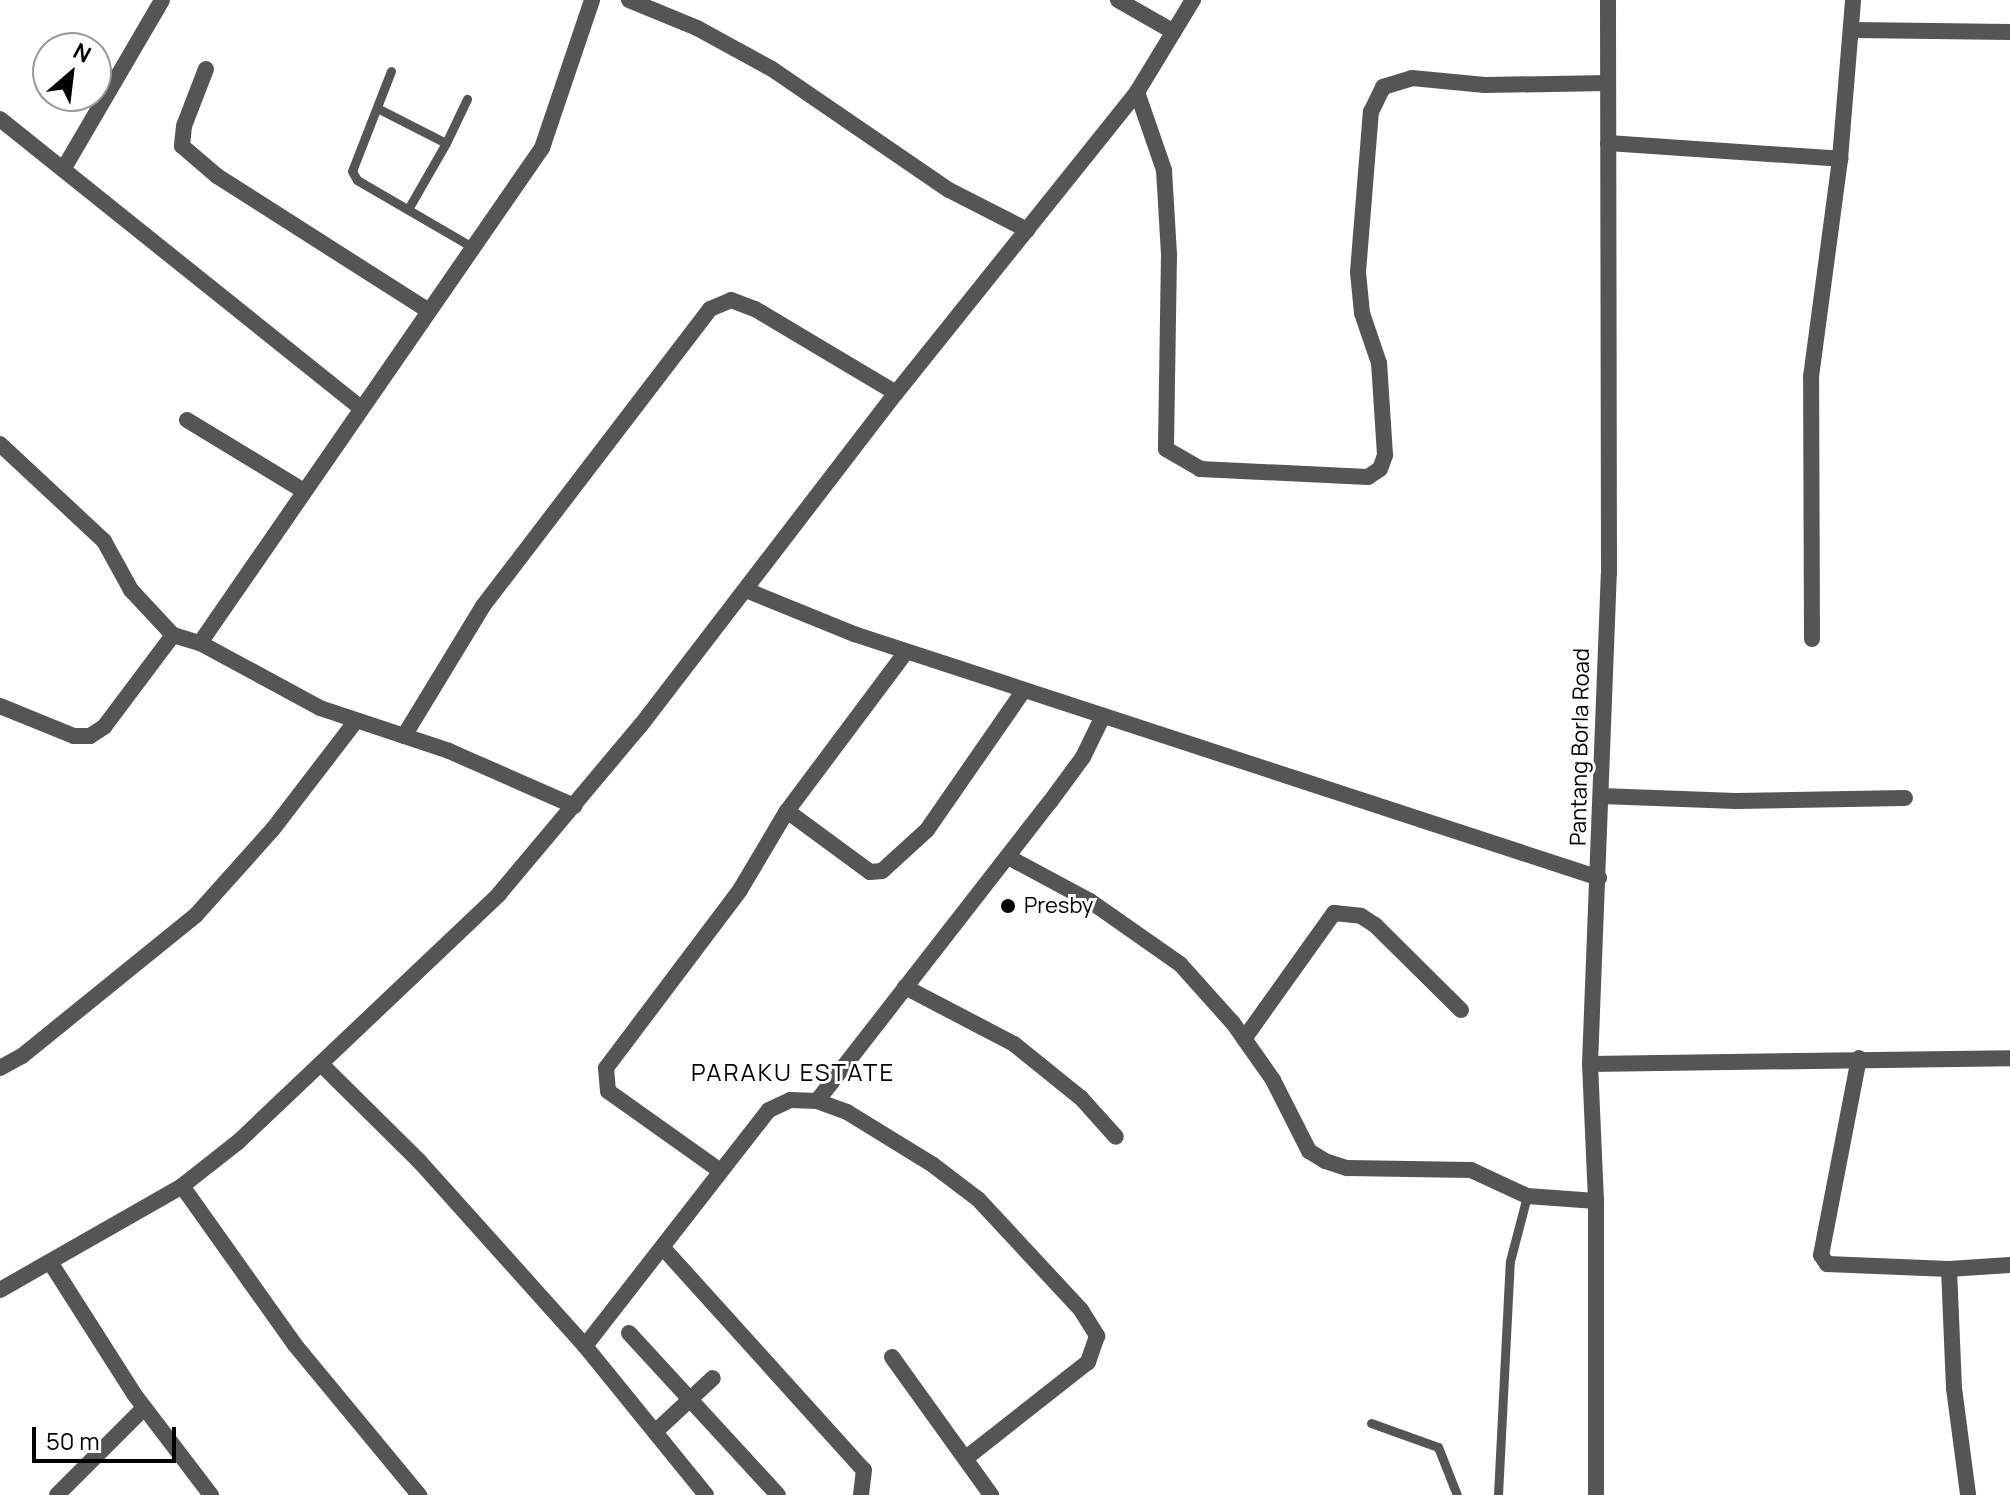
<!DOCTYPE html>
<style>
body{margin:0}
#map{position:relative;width:2010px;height:1495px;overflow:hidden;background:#fff;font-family:Manrope,sans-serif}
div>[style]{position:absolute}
.service>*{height:9px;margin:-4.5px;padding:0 4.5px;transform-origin:4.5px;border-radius:4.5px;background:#555}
.minor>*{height:16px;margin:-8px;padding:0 8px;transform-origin:8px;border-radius:8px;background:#555}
.tertiary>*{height:16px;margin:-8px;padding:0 8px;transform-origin:8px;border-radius:8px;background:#555}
.dots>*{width:22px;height:22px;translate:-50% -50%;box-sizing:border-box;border:4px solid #fff;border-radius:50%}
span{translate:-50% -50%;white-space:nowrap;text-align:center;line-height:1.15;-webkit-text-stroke:6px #fff;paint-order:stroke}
.street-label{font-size:22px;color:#000}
.poi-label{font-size:22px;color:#000}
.left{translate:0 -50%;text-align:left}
.neighbourhood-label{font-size:24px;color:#000;letter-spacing:2px}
.north{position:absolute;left:32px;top:32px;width:80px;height:80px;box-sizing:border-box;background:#fff;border:2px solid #999;border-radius:50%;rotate:28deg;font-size:22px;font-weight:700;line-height:32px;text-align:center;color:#000}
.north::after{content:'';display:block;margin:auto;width:28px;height:36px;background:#000;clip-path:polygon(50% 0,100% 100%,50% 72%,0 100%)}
.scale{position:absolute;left:32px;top:1427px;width:144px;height:36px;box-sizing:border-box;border:4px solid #000;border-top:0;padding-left:10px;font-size:24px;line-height:28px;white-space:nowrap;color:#000;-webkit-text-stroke:6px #fff;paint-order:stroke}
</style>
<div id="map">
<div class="service">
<div style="left:391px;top:71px;width:107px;rotate:111.3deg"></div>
<div style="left:352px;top:171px;width:10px;rotate:61deg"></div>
<div style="left:357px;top:180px;width:135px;rotate:30.2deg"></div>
<div style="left:379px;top:109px;width:75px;rotate:26.9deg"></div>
<div style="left:446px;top:143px;width:76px;rotate:119.9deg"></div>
<div style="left:446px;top:143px;width:49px;rotate:-64.5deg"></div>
<div style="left:1371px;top:1423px;width:71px;rotate:19.7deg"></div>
<div style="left:1438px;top:1447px;width:52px;rotate:68.4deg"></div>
<div style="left:1498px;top:1495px;width:234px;rotate:-87.1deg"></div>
<div style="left:1510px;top:1261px;width:67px;rotate:-75.3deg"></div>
</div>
<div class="minor">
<div style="left:629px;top:0;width:74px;rotate:22.4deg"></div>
<div style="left:697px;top:28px;width:85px;rotate:28.7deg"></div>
<div style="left:772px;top:69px;width:214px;rotate:34.4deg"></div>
<div style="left:949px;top:190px;width:88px;rotate:27.1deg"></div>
<div style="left:1118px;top:0;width:64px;rotate:29.7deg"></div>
<div style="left:1854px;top:30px;width:156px;rotate:0.7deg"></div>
<div style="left:206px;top:69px;width:61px;rotate:111.1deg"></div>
<div style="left:184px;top:126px;width:20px;rotate:96deg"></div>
<div style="left:182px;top:146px;width:46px;rotate:40.6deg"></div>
<div style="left:217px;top:176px;width:249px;rotate:32.5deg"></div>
<div style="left:1137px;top:92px;width:83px;rotate:70.9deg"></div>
<div style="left:1164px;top:170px;width:84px;rotate:86.6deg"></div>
<div style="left:1169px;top:254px;width:195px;rotate:90.9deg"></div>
<div style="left:1166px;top:449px;width:39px;rotate:30deg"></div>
<div style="left:1200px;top:469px;width:168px;rotate:2.7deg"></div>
<div style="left:1368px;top:477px;width:14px;rotate:-34deg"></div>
<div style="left:1380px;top:469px;width:15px;rotate:-70deg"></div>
<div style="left:1385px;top:455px;width:92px;rotate:-93.7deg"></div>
<div style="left:1379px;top:363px;width:53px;rotate:-108.8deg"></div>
<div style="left:1362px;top:313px;width:41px;rotate:-95.6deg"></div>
<div style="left:1358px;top:272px;width:161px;rotate:-85.4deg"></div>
<div style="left:1371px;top:112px;width:28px;rotate:-64deg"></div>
<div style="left:1383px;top:87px;width:30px;rotate:-17deg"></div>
<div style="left:1412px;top:78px;width:73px;rotate:5.5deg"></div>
<div style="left:1485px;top:85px;width:123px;rotate:-0.9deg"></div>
<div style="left:0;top:119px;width:462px;rotate:38.7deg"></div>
<div style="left:1608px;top:143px;width:233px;rotate:3.9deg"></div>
<div style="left:64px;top:168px;width:194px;rotate:-59.7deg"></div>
<div style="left:187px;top:420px;width:137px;rotate:31.3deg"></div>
<div style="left:0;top:444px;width:142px;rotate:43deg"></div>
<div style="left:104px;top:541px;width:56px;rotate:61.1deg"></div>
<div style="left:131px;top:590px;width:62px;rotate:47deg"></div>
<div style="left:173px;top:635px;width:28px;rotate:17deg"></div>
<div style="left:200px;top:643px;width:136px;rotate:28.4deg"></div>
<div style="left:320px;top:708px;width:136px;rotate:18.4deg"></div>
<div style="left:449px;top:751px;width:137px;rotate:23.7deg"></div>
<div style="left:746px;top:590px;width:117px;rotate:22.2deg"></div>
<div style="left:854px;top:634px;width:784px;rotate:18.13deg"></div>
<div style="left:1812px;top:639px;width:262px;rotate:-90.2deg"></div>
<div style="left:1811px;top:377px;width:220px;rotate:-82.4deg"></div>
<div style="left:1840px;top:159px;width:160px;rotate:-85.3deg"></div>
<div style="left:200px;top:643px;width:602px;rotate:-55.36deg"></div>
<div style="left:542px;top:148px;width:156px;rotate:-71.3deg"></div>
<div style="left:0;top:706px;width:80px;rotate:22.1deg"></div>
<div style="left:74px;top:736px;width:16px"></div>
<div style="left:90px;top:736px;width:17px;rotate:-33deg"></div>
<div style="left:104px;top:727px;width:115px;rotate:-53.1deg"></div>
<div style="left:404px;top:736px;width:152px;rotate:-58.7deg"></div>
<div style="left:483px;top:606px;width:374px;rotate:-52.6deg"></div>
<div style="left:710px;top:309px;width:23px;rotate:-23deg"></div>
<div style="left:731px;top:300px;width:26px;rotate:21deg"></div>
<div style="left:755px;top:309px;width:164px;rotate:30.8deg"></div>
<div style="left:1601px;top:796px;width:135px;rotate:2.1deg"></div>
<div style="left:1736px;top:801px;width:169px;rotate:-1deg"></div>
<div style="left:787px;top:811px;width:103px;rotate:36.3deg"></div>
<div style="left:870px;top:872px;width:12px;rotate:-5deg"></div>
<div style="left:882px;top:871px;width:61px;rotate:-42.3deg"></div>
<div style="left:927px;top:830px;width:170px;rotate:-55.3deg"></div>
<div style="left:1008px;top:857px;width:93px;rotate:28.2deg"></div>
<div style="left:1090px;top:901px;width:110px;rotate:35deg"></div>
<div style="left:1180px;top:964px;width:79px;rotate:48.1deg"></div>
<div style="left:1233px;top:1023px;width:70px;rotate:54.9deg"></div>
<div style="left:1273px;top:1080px;width:80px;rotate:63.1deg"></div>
<div style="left:1309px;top:1151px;width:19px;rotate:32deg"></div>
<div style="left:1325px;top:1161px;width:23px;rotate:18deg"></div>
<div style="left:1347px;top:1168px;width:124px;rotate:0.9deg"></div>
<div style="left:1471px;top:1170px;width:62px;rotate:24.9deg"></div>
<div style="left:1527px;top:1196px;width:69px;rotate:4.1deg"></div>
<div style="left:905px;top:987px;width:123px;rotate:27.6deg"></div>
<div style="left:1014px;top:1044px;width:86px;rotate:38.9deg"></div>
<div style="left:1081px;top:1098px;width:52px;rotate:48.1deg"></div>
<div style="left:1244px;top:1039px;width:155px;rotate:-54.5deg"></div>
<div style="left:1334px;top:913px;width:27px;rotate:6deg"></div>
<div style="left:1361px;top:916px;width:17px;rotate:33deg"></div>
<div style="left:1375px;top:925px;width:121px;rotate:44.7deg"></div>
<div style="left:1859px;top:1058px;width:201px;rotate:100.9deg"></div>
<div style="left:1821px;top:1255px;width:11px;rotate:56deg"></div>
<div style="left:1827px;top:1264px;width:122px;rotate:2.3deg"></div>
<div style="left:1949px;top:1269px;width:61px;rotate:-3.8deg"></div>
<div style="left:321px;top:1064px;width:139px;rotate:44.7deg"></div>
<div style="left:420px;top:1162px;width:247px;rotate:48.1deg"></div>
<div style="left:585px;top:1346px;width:192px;rotate:50.9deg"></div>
<div style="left:1590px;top:1064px;width:420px;rotate:-0.8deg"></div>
<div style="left:0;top:1068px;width:25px;rotate:-29deg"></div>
<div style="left:22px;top:1056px;width:224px;rotate:-39deg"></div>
<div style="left:196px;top:915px;width:115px;rotate:-48.2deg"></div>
<div style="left:273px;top:829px;width:135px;rotate:-52.5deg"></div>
<div style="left:817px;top:1101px;width:379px;rotate:-52.1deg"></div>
<div style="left:1050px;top:802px;width:56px;rotate:-53.7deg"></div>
<div style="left:1083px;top:757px;width:46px;rotate:-64deg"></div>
<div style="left:719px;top:1170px;width:136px;rotate:-144.6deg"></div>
<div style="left:608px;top:1091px;width:23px;rotate:-95deg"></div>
<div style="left:606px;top:1068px;width:223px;rotate:-53deg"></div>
<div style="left:740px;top:890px;width:92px;rotate:-59.3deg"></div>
<div style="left:787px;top:811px;width:199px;rotate:-53.2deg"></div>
<div style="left:182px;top:1186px;width:195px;rotate:54.6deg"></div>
<div style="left:295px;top:1345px;width:195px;rotate:50.4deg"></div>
<div style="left:664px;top:1249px;width:298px;rotate:47.9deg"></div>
<div style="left:864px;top:1470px;width:25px;rotate:97deg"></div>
<div style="left:50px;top:1262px;width:156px;rotate:57.5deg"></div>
<div style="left:134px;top:1394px;width:127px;rotate:52.7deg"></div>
<div style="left:1949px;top:1269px;width:119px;rotate:87.6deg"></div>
<div style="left:1954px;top:1388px;width:108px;rotate:82.5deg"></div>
<div style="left:629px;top:1333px;width:220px;rotate:47.4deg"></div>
<div style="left:585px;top:1346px;width:299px;rotate:-52.1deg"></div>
<div style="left:769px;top:1110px;width:23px;rotate:-25deg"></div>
<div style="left:790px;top:1100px;width:27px;rotate:2deg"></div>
<div style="left:817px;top:1101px;width:32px;rotate:20deg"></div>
<div style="left:847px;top:1112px;width:101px;rotate:31.6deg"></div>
<div style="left:933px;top:1165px;width:56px;rotate:37.1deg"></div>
<div style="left:978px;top:1199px;width:151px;rotate:47.1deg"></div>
<div style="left:1081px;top:1310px;width:31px;rotate:58deg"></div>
<div style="left:1097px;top:1336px;width:28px;rotate:109deg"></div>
<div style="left:1088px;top:1362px;width:155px;rotate:141.8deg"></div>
<div style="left:892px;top:1357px;width:170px;rotate:54.3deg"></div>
<div style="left:655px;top:1432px;width:79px;rotate:-43deg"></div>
<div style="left:57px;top:1495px;width:123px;rotate:-45deg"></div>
</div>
<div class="tertiary">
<div style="left:0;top:1290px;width:210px;rotate:-29.7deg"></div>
<div style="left:182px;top:1186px;width:71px;rotate:-38.2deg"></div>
<div style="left:238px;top:1142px;width:360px;rotate:-43.5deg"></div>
<div style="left:499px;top:894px;width:221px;rotate:-50deg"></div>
<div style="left:641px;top:725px;width:419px;rotate:-52.5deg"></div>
<div style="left:896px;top:393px;width:386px;rotate:-51.3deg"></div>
<div style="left:1137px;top:92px;width:108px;rotate:-58.7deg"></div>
<div style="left:1596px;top:1495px;width:294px;rotate:-90deg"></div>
<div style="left:1596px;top:1201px;width:137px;rotate:-92.5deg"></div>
<div style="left:1590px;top:1064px;width:491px;rotate:-87.8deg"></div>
<div style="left:1609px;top:573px;width:573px;rotate:-90.1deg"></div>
</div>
<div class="dots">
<div style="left:1008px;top:906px;background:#000"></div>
</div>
<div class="street-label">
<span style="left:1580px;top:747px;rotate:-89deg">Pantang Borla Road</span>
</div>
<div class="poi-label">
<span class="left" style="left:1024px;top:906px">Presby</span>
</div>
<div class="neighbourhood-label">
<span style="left:793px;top:1072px">PARAKU ESTATE</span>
</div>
<div class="north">N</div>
<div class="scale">50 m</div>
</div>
